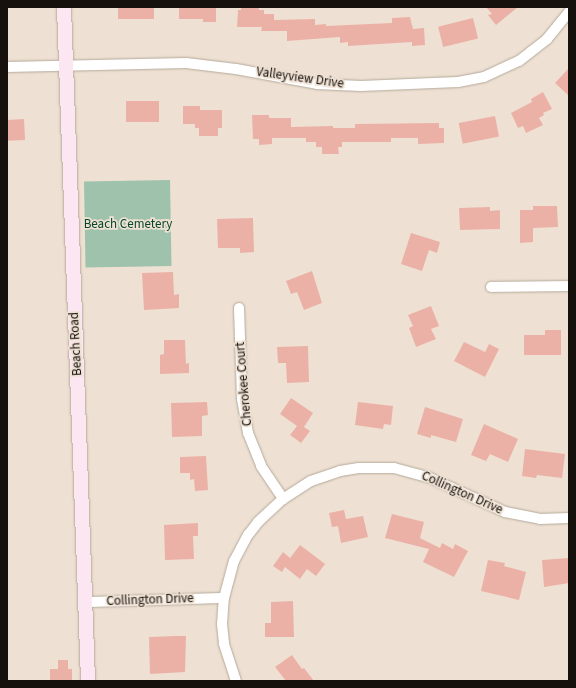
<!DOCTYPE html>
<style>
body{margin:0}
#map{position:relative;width:576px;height:688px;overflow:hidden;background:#eee1d3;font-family:"Source Sans 3",sans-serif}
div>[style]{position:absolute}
.green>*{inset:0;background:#9ec2ab;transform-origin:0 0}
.building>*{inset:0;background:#ecb1a6;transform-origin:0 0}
.roads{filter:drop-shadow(0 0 1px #b5a99b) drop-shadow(0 0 1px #b5a99b)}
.street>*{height:10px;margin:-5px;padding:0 5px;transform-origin:5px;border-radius:5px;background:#fff}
.secondary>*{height:14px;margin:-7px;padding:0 7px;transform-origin:7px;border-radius:7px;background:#fce6f1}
span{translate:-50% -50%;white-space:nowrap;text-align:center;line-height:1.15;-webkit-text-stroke:3.5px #eee1d3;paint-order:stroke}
.street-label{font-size:13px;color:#16110c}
.park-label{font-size:13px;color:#054729}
.frame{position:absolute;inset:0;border:8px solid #16110c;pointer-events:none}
</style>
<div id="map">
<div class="green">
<div style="left:170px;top:180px;width:86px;height:86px;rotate:89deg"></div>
</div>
<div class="building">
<div style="left:118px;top:7px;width:36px;height:12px"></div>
<div style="clip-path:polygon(179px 7px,216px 7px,216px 22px,203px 22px,203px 19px,179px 19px)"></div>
<div style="clip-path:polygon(241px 7px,259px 7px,259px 10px,264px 10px,264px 14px,274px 14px,274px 20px,315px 19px,315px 25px,326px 24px,326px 26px,392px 23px,392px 18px,410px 17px,413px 29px,424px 28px,425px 45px,412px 46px,412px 42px,348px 46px,348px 42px,340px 43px,340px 37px,287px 41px,287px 31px,261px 31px,262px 27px,237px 27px,238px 10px,241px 10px)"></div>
<div style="clip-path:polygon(486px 7px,518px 7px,496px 25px,488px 15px,492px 14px)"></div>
<div style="left:473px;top:18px;width:21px;height:36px;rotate:76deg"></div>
<div style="clip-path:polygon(569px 68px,569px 96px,555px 83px)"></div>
<div style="clip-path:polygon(543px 92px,552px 109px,543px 113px,544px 115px,539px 118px,543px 125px,526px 133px,523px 126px,518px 128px,511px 113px,532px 102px,531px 99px)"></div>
<div style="left:159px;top:101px;width:21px;height:33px;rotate:90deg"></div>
<div style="clip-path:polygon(183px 106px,200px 106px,200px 110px,222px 110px,222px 128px,218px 128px,218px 136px,199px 136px,199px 128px,195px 128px,195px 124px,183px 124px)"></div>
<div style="clip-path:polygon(252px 115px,269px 115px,269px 118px,291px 118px,291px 127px,333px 126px,333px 128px,355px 128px,355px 124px,439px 123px,439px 128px,444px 128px,444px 143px,418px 144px,418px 138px,391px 138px,391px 142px,342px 142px,342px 147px,338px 147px,339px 154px,322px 154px,322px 147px,316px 147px,316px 142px,306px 142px,306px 138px,272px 138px,272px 144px,259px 145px,259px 139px,253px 139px)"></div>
<div style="left:495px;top:116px;width:21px;height:37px;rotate:79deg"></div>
<div style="left:24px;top:119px;width:21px;height:17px;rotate:87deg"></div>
<div style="clip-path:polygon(533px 206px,557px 206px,558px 227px,533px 228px,533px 242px,520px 243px,520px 210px,533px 210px)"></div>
<div style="clip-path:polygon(490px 207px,490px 211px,500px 210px,500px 229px,460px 230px,459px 208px)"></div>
<div style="clip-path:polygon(253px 218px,254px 252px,240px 253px,240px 248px,218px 248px,217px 219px)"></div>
<div style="clip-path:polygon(411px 233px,440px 242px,437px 253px,429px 250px,422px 271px,401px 264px)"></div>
<div style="clip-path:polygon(312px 271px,322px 303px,304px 310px,297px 292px,291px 294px,286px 281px)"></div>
<div style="clip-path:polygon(173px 272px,174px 295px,179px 294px,179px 308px,144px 310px,142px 273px)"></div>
<div style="clip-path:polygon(431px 306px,439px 326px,431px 329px,436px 339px,416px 347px,409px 328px,413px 326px,408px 315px)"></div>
<div style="clip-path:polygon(545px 330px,561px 330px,561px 355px,524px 355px,524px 335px,545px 335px)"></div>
<div style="clip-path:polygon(164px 340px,185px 340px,186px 364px,189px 363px,189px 373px,160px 374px,160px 355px,164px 354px)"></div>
<div style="clip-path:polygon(464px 342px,485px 352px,489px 344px,499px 349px,485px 377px,454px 361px)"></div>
<div style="clip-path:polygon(308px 346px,309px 382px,287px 383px,286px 363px,278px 363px,277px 347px)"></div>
<div style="clip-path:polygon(291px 398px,313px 413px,304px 427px,310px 431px,301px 443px,290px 435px,297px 426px,280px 414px)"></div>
<div style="clip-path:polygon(207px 402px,208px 415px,202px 416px,202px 436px,172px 437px,171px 403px)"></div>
<div style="clip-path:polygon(358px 402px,393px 406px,391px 425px,384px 424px,383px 429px,355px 425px)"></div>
<div style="clip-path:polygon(425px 407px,463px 419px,456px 442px,431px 435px,431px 438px,417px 434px)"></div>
<div style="clip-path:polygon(484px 424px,518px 439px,508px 462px,490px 454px,486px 461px,471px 455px)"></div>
<div style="clip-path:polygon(525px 449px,565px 454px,562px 478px,537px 475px,536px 478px,522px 476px)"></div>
<div style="clip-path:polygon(206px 456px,208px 490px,195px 491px,194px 479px,190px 480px,190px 473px,180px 473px,180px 457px)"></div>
<div style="clip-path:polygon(344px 510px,346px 519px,363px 516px,368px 537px,341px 543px,338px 526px,332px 527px,329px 513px)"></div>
<div style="clip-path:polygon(392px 514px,424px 522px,420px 538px,440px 548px,442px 543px,453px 549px,455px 544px,468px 551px,454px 577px,423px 562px,429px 549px,385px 538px)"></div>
<div style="clip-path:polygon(198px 523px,198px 536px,193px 536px,194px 559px,165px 560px,164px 525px)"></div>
<div style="clip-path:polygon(300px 545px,325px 564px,316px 576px,307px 569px,300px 579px,285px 567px,282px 572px,273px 566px,283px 552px,290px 558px)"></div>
<div style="clip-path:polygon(569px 558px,569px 583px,544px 587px,542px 560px)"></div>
<div style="clip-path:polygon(488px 560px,505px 563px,504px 566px,526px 572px,519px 600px,481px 591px)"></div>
<div style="clip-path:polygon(293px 601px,294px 637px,265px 637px,265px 623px,271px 623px,271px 602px)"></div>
<div style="clip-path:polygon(176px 636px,186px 636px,185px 672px,150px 674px,149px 637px)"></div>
<div style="clip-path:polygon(292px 655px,302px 669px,304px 668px,314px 681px,286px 681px,275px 667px)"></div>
<div style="clip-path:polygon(58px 660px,68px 660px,68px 669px,72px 669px,72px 681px,50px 681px,50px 669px,58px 669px)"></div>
</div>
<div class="roads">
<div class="street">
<div style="left:7px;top:67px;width:179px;rotate:-1.3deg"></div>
<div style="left:186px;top:63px;width:50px;rotate:6.8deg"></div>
<div style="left:236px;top:69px;width:82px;rotate:10.5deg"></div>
<div style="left:317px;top:84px;width:44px;rotate:2.6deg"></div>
<div style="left:361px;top:86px;width:97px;rotate:-2.4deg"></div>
<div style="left:458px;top:82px;width:26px;rotate:-11deg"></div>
<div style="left:484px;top:77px;width:38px;rotate:-25deg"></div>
<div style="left:519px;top:61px;width:36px;rotate:-38deg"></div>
<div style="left:547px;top:39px;width:35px;rotate:-51deg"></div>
<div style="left:491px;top:287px;width:78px;rotate:-0.7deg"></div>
<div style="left:239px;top:308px;width:91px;rotate:88.1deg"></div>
<div style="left:242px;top:399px;width:35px;rotate:80deg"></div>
<div style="left:248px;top:433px;width:35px;rotate:68deg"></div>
<div style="left:261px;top:466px;width:40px;rotate:56deg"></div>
<div style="left:86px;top:602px;width:138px;rotate:-1.7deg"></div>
<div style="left:236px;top:681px;width:40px;rotate:-108deg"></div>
<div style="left:224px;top:643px;width:19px;rotate:-96deg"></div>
<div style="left:222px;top:624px;width:26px;rotate:-86deg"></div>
<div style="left:224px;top:598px;width:38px;rotate:-75deg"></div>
<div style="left:234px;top:561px;width:30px;rotate:-62deg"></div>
<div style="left:248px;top:535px;width:16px;rotate:-52deg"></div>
<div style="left:258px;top:522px;width:34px;rotate:-43deg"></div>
<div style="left:283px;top:499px;width:33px;rotate:-33deg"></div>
<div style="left:311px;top:481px;width:31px;rotate:-19deg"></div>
<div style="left:340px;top:471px;width:19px;rotate:-9deg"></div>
<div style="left:359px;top:468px;width:35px"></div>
<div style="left:394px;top:468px;width:35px;rotate:15deg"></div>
<div style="left:428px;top:477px;width:85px;rotate:24.4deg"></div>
<div style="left:505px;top:512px;width:36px;rotate:11deg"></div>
<div style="left:540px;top:519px;width:29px;rotate:-2deg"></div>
</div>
<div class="secondary">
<div style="left:64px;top:7px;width:674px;rotate:87.96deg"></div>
</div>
</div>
<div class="street-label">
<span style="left:300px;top:78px;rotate:8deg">Valleyview Drive</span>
<span style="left:76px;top:344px;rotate:-93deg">Beach Road</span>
<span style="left:244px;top:384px;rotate:-95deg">Cherokee Court</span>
<span style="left:462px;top:493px;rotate:24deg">Collington Drive</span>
<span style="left:150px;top:600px;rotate:-2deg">Collington Drive</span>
</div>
<div class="park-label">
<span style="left:128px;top:224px">Beach Cemetery</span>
</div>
<div class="frame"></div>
</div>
